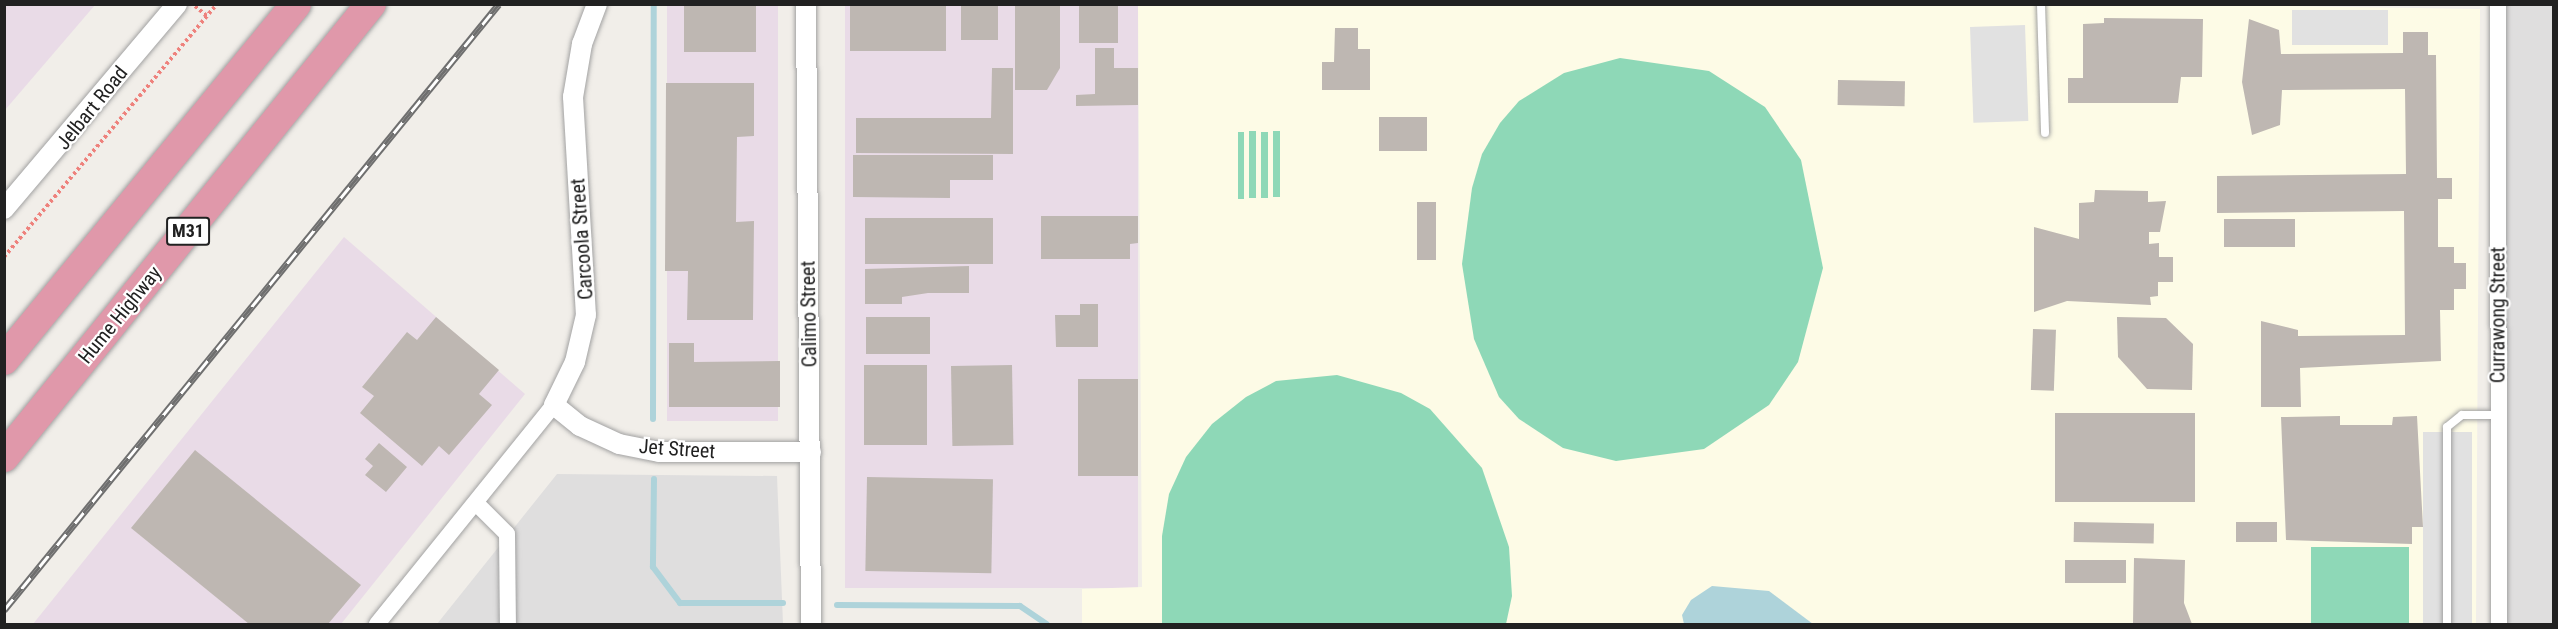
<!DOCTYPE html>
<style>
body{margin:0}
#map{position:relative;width:2558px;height:629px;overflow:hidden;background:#f1eee9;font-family:"Roboto Condensed",sans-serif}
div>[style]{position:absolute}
.residential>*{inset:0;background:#dfdede;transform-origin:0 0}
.industrial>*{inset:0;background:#e9dbe7;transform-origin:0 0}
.education>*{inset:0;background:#fdfbe6}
.pitch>*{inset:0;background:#8ed8b7;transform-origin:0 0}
.parking>*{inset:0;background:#e1e1e1;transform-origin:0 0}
.water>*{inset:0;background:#aed3da}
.stream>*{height:6px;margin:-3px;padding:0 3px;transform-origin:3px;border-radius:3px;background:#aed3da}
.building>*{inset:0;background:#beb7b2;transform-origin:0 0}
.path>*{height:4px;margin-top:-2px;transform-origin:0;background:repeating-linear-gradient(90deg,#ee817c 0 3px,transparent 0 6px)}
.roads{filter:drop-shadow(0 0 2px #a2a2a2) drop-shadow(0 0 2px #a2a2a2)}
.service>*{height:8px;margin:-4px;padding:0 4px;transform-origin:4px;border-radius:4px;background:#fff}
.minor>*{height:16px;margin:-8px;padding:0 8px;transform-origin:8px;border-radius:8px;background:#fff}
.tertiary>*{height:20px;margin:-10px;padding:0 10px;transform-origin:10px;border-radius:10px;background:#fff}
.motorway>*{height:30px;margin:-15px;padding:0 15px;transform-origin:15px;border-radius:15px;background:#e098aa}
.rail>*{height:7px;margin-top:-3.5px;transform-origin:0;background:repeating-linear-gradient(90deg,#fff 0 14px,#6f6f6f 0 28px);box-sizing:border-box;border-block:2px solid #6f6f6f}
span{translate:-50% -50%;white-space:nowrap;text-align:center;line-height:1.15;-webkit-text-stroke:4.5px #fff;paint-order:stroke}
.shield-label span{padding:2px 4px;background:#fff;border:2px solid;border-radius:4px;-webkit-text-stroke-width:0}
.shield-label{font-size:18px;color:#212121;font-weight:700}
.street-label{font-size:20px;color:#212121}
.frame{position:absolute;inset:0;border:6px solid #212121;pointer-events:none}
</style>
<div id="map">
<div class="residential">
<div style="left:2504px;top:5px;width:49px;height:619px"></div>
<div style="clip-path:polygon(557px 474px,777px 476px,783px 624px,437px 624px)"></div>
</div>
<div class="industrial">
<div style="clip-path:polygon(5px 4px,95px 5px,5px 110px,4px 5px)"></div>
<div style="left:667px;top:5px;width:111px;height:416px"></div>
<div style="left:845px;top:5px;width:293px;height:583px"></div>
<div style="clip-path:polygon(344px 237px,525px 394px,341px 624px,33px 624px)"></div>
</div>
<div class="education">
<div style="clip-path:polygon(2155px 4px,2480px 9px,2476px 624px,1082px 624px,1082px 589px,1142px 587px,1138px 5px)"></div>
</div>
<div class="pitch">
<div style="clip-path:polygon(1620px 58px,1709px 71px,1765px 107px,1801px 160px,1823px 268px,1798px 362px,1769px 405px,1704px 449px,1616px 461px,1563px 448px,1519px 419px,1499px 397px,1474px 339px,1462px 264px,1472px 188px,1482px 154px,1500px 123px,1519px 101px,1564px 73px)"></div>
<div style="left:1249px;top:131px;width:7px;height:67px"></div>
<div style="left:1273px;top:131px;width:7px;height:66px"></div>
<div style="left:1238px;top:132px;width:6px;height:67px"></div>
<div style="left:1261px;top:132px;width:7px;height:66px"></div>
<div style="clip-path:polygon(1337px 375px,1401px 393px,1430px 409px,1482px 468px,1509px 547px,1512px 596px,1506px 624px,1162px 624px,1162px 536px,1169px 494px,1186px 457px,1212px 424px,1246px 397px,1276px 381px)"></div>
<div style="left:2311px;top:547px;width:98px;height:77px"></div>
</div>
<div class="parking">
<div style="left:2292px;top:10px;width:96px;height:35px"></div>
<div style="left:2025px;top:25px;width:96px;height:55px;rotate:88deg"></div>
<div style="left:2423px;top:432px;width:49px;height:192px"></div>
</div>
<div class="water">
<div style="clip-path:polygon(1712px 586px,1769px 591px,1813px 624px,1684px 624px,1682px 615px,1691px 600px)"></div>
</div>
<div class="stream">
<div style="left:653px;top:419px;width:415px;rotate:-89.9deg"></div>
<div style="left:654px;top:479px;width:88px;rotate:90.7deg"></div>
<div style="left:653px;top:567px;width:45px;rotate:53.1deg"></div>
<div style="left:680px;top:603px;width:103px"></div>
<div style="left:837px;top:605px;width:183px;rotate:0.3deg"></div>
<div style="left:1020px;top:606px;width:32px;rotate:34deg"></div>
</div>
<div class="building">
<div style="left:684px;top:4px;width:72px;height:48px"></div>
<div style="left:850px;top:4px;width:96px;height:47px"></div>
<div style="left:961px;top:4px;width:37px;height:36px"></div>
<div style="clip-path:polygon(1015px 4px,1060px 4px,1060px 68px,1047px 90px,1015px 90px)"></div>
<div style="left:1079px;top:5px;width:39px;height:38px"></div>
<div style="clip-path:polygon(2104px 18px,2203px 19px,2202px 77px,2181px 77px,2178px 103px,2068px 103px,2068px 78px,2083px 78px,2083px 24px,2104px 23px)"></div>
<div style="clip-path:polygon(2249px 19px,2279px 30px,2281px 54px,2403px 53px,2403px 32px,2428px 32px,2428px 55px,2436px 55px,2437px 178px,2452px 178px,2452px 199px,2438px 199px,2438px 247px,2454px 247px,2454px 263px,2466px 263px,2466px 289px,2454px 289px,2454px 310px,2440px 310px,2441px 361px,2300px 368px,2301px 407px,2261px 407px,2261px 321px,2298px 330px,2298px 336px,2405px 335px,2404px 211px,2217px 213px,2217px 176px,2406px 174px,2405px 89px,2282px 90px,2280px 125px,2252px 135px,2242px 82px)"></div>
<div style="clip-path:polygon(1335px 28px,1358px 28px,1358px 49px,1370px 49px,1370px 90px,1322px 90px,1322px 62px,1334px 62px)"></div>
<div style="clip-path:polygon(1095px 48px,1114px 48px,1114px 68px,1138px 68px,1138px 105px,1076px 106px,1076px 95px,1095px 94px)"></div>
<div style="clip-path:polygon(992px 68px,1013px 68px,1013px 154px,856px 153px,856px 118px,991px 118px)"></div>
<div style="left:1838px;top:80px;width:67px;height:25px;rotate:1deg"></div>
<div style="clip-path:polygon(666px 83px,754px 83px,754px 136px,737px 137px,736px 222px,754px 221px,753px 320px,687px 320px,688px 271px,665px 271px)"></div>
<div style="left:1379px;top:117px;width:48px;height:34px"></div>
<div style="clip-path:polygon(853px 155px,993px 155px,993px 180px,950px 180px,950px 198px,853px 197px)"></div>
<div style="clip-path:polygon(2095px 190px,2148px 191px,2148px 202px,2166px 201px,2160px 232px,2149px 232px,2149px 244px,2159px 243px,2159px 257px,2173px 257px,2173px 282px,2158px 282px,2158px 296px,2150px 297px,2151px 305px,2067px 301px,2034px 312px,2034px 227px,2079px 239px,2079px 203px,2094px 202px)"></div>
<div style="left:1436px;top:202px;width:58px;height:19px;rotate:90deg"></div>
<div style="clip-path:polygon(1041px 216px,1138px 216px,1138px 243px,1130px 244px,1130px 259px,1041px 259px)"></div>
<div style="left:865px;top:218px;width:128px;height:46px"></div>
<div style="left:2224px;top:219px;width:71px;height:28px"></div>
<div style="clip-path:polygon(969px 266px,969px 293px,928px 293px,902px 297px,902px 304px,865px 304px,865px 269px)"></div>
<div style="clip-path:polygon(1080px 304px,1098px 304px,1098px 347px,1056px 347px,1055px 315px,1080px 315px)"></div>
<div style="clip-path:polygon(436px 317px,499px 370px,479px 394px,492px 405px,449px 455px,439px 446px,422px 466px,360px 413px,374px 396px,362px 387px,407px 332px,417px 340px)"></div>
<div style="left:930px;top:317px;width:37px;height:64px;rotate:90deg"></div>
<div style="clip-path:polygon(2117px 317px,2166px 318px,2193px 344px,2192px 390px,2147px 389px,2118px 357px)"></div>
<div style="left:2033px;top:329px;width:23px;height:61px;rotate:2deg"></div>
<div style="clip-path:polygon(669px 343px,694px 343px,694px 362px,780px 361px,780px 407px,669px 407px)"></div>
<div style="left:927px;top:365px;width:80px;height:63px;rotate:90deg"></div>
<div style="left:1012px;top:365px;width:80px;height:61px;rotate:89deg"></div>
<div style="left:1078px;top:379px;width:60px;height:97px"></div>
<div style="left:2055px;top:413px;width:140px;height:89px"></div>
<div style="clip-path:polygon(2340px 416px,2340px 425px,2392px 425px,2393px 417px,2417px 416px,2423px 527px,2412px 527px,2412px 544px,2286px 540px,2281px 417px)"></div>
<div style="clip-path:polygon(379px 443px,407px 467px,386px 492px,365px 475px,373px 466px,365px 459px)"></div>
<div style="clip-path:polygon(195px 450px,361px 585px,328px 624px,249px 624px,131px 528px)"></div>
<div style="left:867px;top:477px;width:126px;height:94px;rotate:1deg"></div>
<div style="left:2074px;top:522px;width:80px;height:20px;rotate:1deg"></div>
<div style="left:2236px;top:522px;width:41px;height:20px"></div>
<div style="clip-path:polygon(2134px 558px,2185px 560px,2184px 603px,2192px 624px,2133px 624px)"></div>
<div style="left:2065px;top:560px;width:61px;height:23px"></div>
</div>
<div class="path">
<div style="left:195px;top:6px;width:17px;rotate:40deg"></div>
<div style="left:4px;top:257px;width:331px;rotate:-49.9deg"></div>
</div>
<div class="roads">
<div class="service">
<div style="left:2041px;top:4px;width:129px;rotate:88.2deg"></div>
<div style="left:2447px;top:624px;width:197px;rotate:-90deg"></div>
<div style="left:2447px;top:427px;width:19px;rotate:-39deg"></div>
<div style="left:2462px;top:415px;width:36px"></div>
</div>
<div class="minor">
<div style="left:2498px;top:4px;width:620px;rotate:89.91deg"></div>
<div style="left:477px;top:504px;width:42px;rotate:45deg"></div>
<div style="left:507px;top:534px;width:90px;rotate:89.4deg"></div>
<div style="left:377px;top:624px;width:282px;rotate:-51.1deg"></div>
</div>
<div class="tertiary">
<div style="left:597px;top:4px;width:43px;rotate:110.6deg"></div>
<div style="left:582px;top:44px;width:54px;rotate:99.6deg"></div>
<div style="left:573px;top:97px;width:218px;rotate:86.6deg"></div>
<div style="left:586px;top:315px;width:48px;rotate:103.2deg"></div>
<div style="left:575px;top:362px;width:48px;rotate:116deg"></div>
<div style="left:554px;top:405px;width:33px;rotate:39deg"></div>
<div style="left:580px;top:426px;width:43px;rotate:24.8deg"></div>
<div style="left:619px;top:444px;width:41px;rotate:11.3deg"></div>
<div style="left:659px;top:452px;width:152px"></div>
<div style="left:806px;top:4px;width:620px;rotate:89.54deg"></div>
<div style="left:4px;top:209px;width:268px;rotate:-49.8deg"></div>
</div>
<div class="motorway">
<div style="left:4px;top:360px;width:460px;rotate:-50.6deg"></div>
<div style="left:4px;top:457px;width:583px;rotate:-50.99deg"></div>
</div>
</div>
<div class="rail">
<div style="left:4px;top:610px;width:782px;rotate:-50.76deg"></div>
</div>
<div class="shield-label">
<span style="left:188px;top:231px">M31</span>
</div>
<div class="street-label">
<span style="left:92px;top:108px;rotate:-51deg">Jelbart Road</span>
<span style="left:582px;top:239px;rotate:-94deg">Carcoola Street</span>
<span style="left:809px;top:314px;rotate:-91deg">Calimo Street</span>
<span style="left:120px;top:315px;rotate:-51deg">Hume Highway</span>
<span style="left:2498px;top:315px;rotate:-90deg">Currawong Street</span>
<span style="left:677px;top:449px;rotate:4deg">Jet Street</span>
</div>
<div class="frame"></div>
</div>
